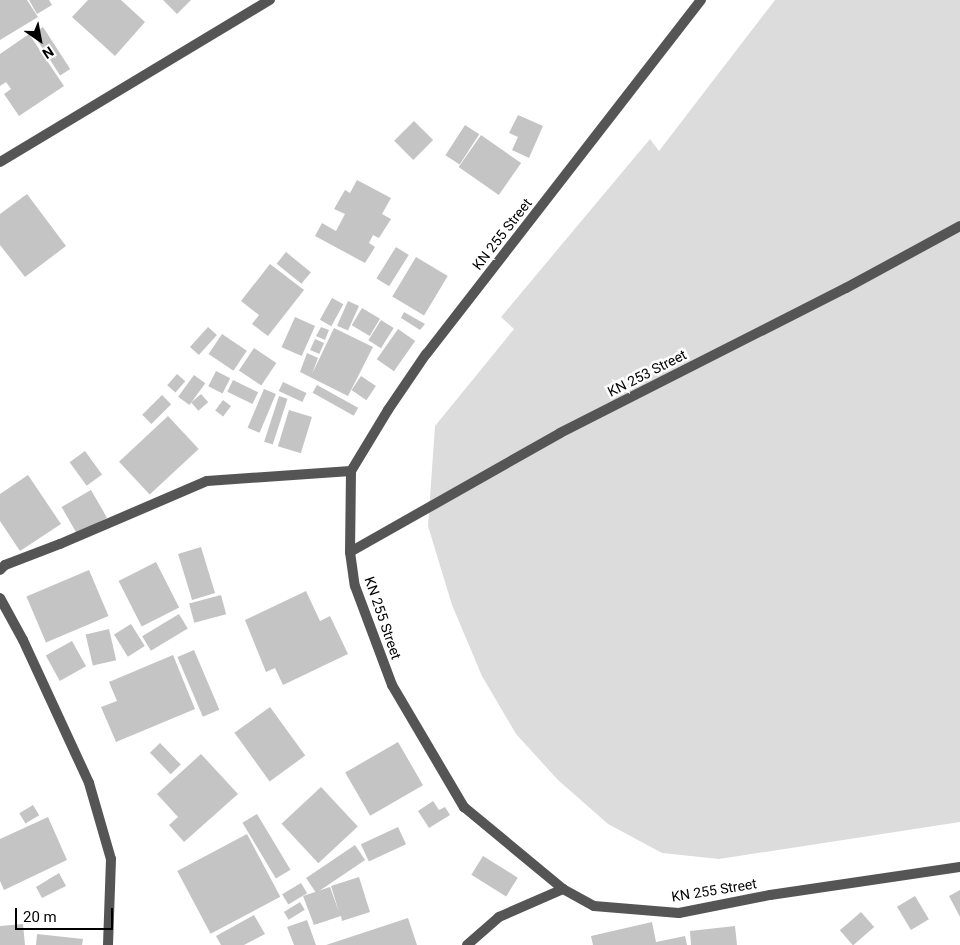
<!DOCTYPE html>
<style>
body{margin:0}
#map{position:relative;width:960px;height:945px;overflow:hidden;background:#fff;font-family:Roboto,sans-serif}
div>[style]{position:absolute}
.green>*{inset:0;background:#dcdcdc}
.building>*{inset:0;background:#c4c4c4;transform-origin:0 0}
.minor>*{height:10px;margin:-5px;padding:0 5px;transform-origin:5px;border-radius:5px;background:#555}
span{translate:-50% -50%;white-space:nowrap;text-align:center;line-height:1.15;-webkit-text-stroke:5px #fff;paint-order:stroke}
.street-label{font-size:14px;color:#000}
.north{position:absolute;left:15px;top:15px;width:50px;height:50px;-webkit-text-stroke:4px #fff;paint-order:stroke;rotate:147deg;font-size:14px;font-weight:700;line-height:20px;text-align:center;color:#000}
.north::after{content:'';display:block;margin:auto;width:18px;height:22px;background:#000;clip-path:polygon(50% 0,100% 100%,50% 72%,0 100%)}
.scale{position:absolute;left:15px;top:908px;width:98px;height:22px;box-sizing:border-box;border:2px solid #000;border-top:0;padding-left:6px;font-size:15px;line-height:18px;white-space:nowrap;color:#000;-webkit-text-stroke:4px #fff;paint-order:stroke}
</style>
<div id="map">
<div class="green">
<div style="clip-path:polygon(775px 0,960px 0,960px 822px,719px 859px,662px 853px,608px 824px,558px 780px,516px 734px,482px 676px,452px 605px,428px 526px,435px 426px,514px 329px,501px 317px,650px 139px,659px 151px)"></div>
</div>
<div class="building">
<div style="clip-path:polygon(0 0,27px 0,38px 17px,0 40px)"></div>
<div style="clip-path:polygon(29px 0,49px 0,52px 5px,37px 14px)"></div>
<div style="clip-path:polygon(88px 0,121px 0,145px 22px,115px 56px,72px 17px)"></div>
<div style="clip-path:polygon(163px 0,191px 0,177px 14px)"></div>
<div style="left:43px;top:27px;width:50px;height:12px;rotate:57deg"></div>
<div style="clip-path:polygon(29px 34px,64px 86px,19px 116px,4px 94px,11px 89px,6px 82px,0 86px,0 54px)"></div>
<div style="clip-path:polygon(518px 115px,543px 126px,529px 158px,512px 150px,518px 137px,509px 133px)"></div>
<div style="left:414px;top:121px;width:27px;height:28px;rotate:45deg"></div>
<div style="left:465px;top:125px;width:17px;height:36px;rotate:33deg"></div>
<div style="left:481px;top:135px;width:49px;height:39px;rotate:35deg"></div>
<div style="clip-path:polygon(357px 180px,391px 198px,382px 214px,391px 219px,379px 238px,373px 235px,369px 243px,375px 247px,365px 263px,315px 236px,322px 223px,336px 231px,345px 214px,334px 209px,345px 190px,350px 193px)"></div>
<div style="clip-path:polygon(27px 194px,66px 246px,25px 277px,0 245px,0 214px)"></div>
<div style="left:396px;top:247px;width:15px;height:37px;rotate:32deg"></div>
<div style="left:286px;top:252px;width:32px;height:15px;rotate:39deg"></div>
<div style="left:416px;top:257px;width:37px;height:46px;rotate:31deg"></div>
<div style="clip-path:polygon(270px 264px,304px 290px,268px 336px,252px 324px,259px 315px,241px 301px)"></div>
<div style="left:332px;top:298px;width:13px;height:25px;rotate:29deg"></div>
<div style="left:348px;top:301px;width:12px;height:27px;rotate:24deg"></div>
<div style="left:362px;top:308px;width:21px;height:20px;rotate:31deg"></div>
<div style="clip-path:polygon(404px 312px,425px 324px,420px 330px,401px 318px)"></div>
<div style="left:295px;top:317px;width:22px;height:33px;rotate:24deg"></div>
<div style="left:381px;top:320px;width:15px;height:24px;rotate:32deg"></div>
<div style="left:208px;top:327px;width:12px;height:27px;rotate:42deg"></div>
<div style="clip-path:polygon(321px 327px,329px 330px,325px 340px,316px 336px)"></div>
<div style="clip-path:polygon(334px 328px,373px 347px,348px 396px,300px 372px,307px 353px,318px 358px,312px 374px)"></div>
<div style="left:398px;top:329px;width:21px;height:37px;rotate:35deg"></div>
<div style="left:222px;top:334px;width:30px;height:24px;rotate:34deg"></div>
<div style="left:315px;top:339px;width:10px;height:12px;rotate:24deg"></div>
<div style="left:254px;top:348px;width:27px;height:27px;rotate:34deg"></div>
<div style="left:216px;top:371px;width:16px;height:17px;rotate:27deg"></div>
<div style="left:177px;top:374px;width:11px;height:15px;rotate:41deg"></div>
<div style="left:194px;top:375px;width:14px;height:27px;rotate:36deg"></div>
<div style="left:361px;top:376px;width:18px;height:17px;rotate:34deg"></div>
<div style="left:233px;top:380px;width:28px;height:13px;rotate:26deg"></div>
<div style="left:283px;top:382px;width:26px;height:10px;rotate:25deg"></div>
<div style="left:317px;top:385px;width:47px;height:9px;rotate:29deg"></div>
<div style="left:264px;top:389px;width:13px;height:42px;rotate:23deg"></div>
<div style="left:201px;top:394px;width:11px;height:13px;rotate:49deg"></div>
<div style="left:162px;top:395px;width:13px;height:28px;rotate:45deg"></div>
<div style="left:279px;top:396px;width:9px;height:48px;rotate:18deg"></div>
<div style="left:223px;top:400px;width:10px;height:13px;rotate:37deg"></div>
<div style="left:289px;top:410px;width:24px;height:38px;rotate:17deg"></div>
<div style="left:168px;top:416px;width:45px;height:67px;rotate:47deg"></div>
<div style="left:85px;top:451px;width:29px;height:19px;rotate:54deg"></div>
<div style="clip-path:polygon(28px 475px,61px 524px,20px 551px,0 521px,0 494px)"></div>
<div style="left:91px;top:490px;width:32px;height:34px;rotate:60deg"></div>
<div style="left:201px;top:547px;width:48px;height:24px;rotate:73deg"></div>
<div style="left:156px;top:562px;width:51px;height:42px;rotate:63deg"></div>
<div style="left:89px;top:570px;width:50px;height:68px;rotate:67deg"></div>
<div style="clip-path:polygon(306px 591px,320px 621px,330px 616px,348px 654px,283px 685px,275px 668px,266px 672px,245px 620px)"></div>
<div style="left:221px;top:595px;width:20px;height:33px;rotate:75deg"></div>
<div style="left:179px;top:614px;width:17px;height:43px;rotate:59deg"></div>
<div style="left:131px;top:624px;width:26px;height:20px;rotate:58deg"></div>
<div style="left:109px;top:629px;width:32px;height:24px;rotate:77deg"></div>
<div style="left:72px;top:641px;width:29px;height:30px;rotate:61deg"></div>
<div style="left:194px;top:650px;width:65px;height:18px;rotate:67deg"></div>
<div style="clip-path:polygon(173px 655px,195px 709px,116px 742px,101px 707px,117px 701px,109px 682px)"></div>
<div style="left:270px;top:707px;width:60px;height:44px;rotate:54deg"></div>
<div style="left:398px;top:742px;width:50px;height:61px;rotate:60deg"></div>
<div style="left:160px;top:743px;width:30px;height:14px;rotate:46deg"></div>
<div style="clip-path:polygon(201px 754px,238px 794px,184px 842px,169px 825px,178px 817px,157px 794px)"></div>
<div style="left:321px;top:787px;width:54px;height:54px;rotate:47deg"></div>
<div style="clip-path:polygon(433px 801px,439px 810px,445px 807px,450px 815px,429px 828px,418px 811px)"></div>
<div style="left:33px;top:805px;width:12px;height:16px;rotate:59deg"></div>
<div style="left:257px;top:814px;width:65px;height:17px;rotate:59deg"></div>
<div style="clip-path:polygon(48px 817px,67px 860px,4px 890px,0 881px,0 839px)"></div>
<div style="left:398px;top:827px;width:19px;height:41px;rotate:65deg"></div>
<div style="left:247px;top:834px;width:71px;height:79px;rotate:62deg"></div>
<div style="left:355px;top:845px;width:18px;height:59px;rotate:56deg"></div>
<div style="left:483px;top:856px;width:41px;height:22px;rotate:32deg"></div>
<div style="clip-path:polygon(59px 873px,66px 886px,42px 898px,36px 887px)"></div>
<div style="clip-path:polygon(359px 877px,370px 912px,342px 921px,341px 916px,314px 925px,303px 896px,330px 887px,339px 912px,331px 886px)"></div>
<div style="left:301px;top:883px;width:12px;height:22px;rotate:59deg"></div>
<div style="clip-path:polygon(960px 890px,960px 917px,949px 896px)"></div>
<div style="left:915px;top:896px;width:27px;height:21px;rotate:59deg"></div>
<div style="left:300px;top:902px;width:9px;height:19px;rotate:58deg"></div>
<div style="left:861px;top:912px;width:20px;height:28px;rotate:49deg"></div>
<div style="clip-path:polygon(254px 915px,265px 934px,244px 945px,221px 945px,216px 936px)"></div>
<div style="clip-path:polygon(408px 918px,417px 945px,326px 945px)"></div>
<div style="clip-path:polygon(307px 920px,316px 945px,294px 945px,287px 927px)"></div>
<div style="clip-path:polygon(652px 922px,656px 942px,685px 936px,687px 945px,593px 945px,591px 936px)"></div>
<div style="clip-path:polygon(23px 924px,25px 945px,0 945px,0 926px)"></div>
<div style="clip-path:polygon(735px 926px,737px 945px,691px 945px,690px 931px)"></div>
<div style="clip-path:polygon(37px 934px,83px 939px,82px 945px,36px 945px)"></div>
</div>
<div class="minor">
<div style="left:701px;top:0;width:448px;rotate:127.8deg"></div>
<div style="left:426px;top:354px;width:68px;rotate:124.2deg"></div>
<div style="left:388px;top:410px;width:71px;rotate:121.2deg"></div>
<div style="left:351px;top:471px;width:81px;rotate:90.7deg"></div>
<div style="left:350px;top:552px;width:34px;rotate:82deg"></div>
<div style="left:355px;top:586px;width:106px;rotate:69.5deg"></div>
<div style="left:392px;top:685px;width:142px;rotate:59.5deg"></div>
<div style="left:464px;top:807px;width:129px;rotate:39.6deg"></div>
<div style="left:563px;top:889px;width:35px;rotate:29deg"></div>
<div style="left:594px;top:906px;width:85px;rotate:4.7deg"></div>
<div style="left:679px;top:913px;width:93px;rotate:-11.2deg"></div>
<div style="left:770px;top:895px;width:192px;rotate:-8.4deg"></div>
<div style="left:0;top:162px;width:315px;rotate:-31deg"></div>
<div style="left:350px;top:552px;width:241px;rotate:-29.5deg"></div>
<div style="left:560px;top:433px;width:321px;rotate:-26.9deg"></div>
<div style="left:846px;top:288px;width:130px;rotate:-28.5deg"></div>
<div style="left:0;top:570px;width:7px;rotate:-45deg"></div>
<div style="left:5px;top:565px;width:59px;rotate:-20.9deg"></div>
<div style="left:60px;top:544px;width:160px;rotate:-23.2deg"></div>
<div style="left:207px;top:481px;width:144px;rotate:-4deg"></div>
<div style="left:0;top:598px;width:48px;rotate:61.3deg"></div>
<div style="left:23px;top:640px;width:157px;rotate:65.2deg"></div>
<div style="left:89px;top:783px;width:79px;rotate:73.9deg"></div>
<div style="left:111px;top:859px;width:86px;rotate:92deg"></div>
<div style="left:467px;top:945px;width:43px;rotate:-41.2deg"></div>
<div style="left:499px;top:917px;width:70px;rotate:-23.6deg"></div>
</div>
<div class="street-label">
<span style="left:502px;top:234px;rotate:-52deg">KN 255 Street</span>
<span style="left:647px;top:373px;rotate:-27deg">KN 253 Street</span>
<span style="left:383px;top:618px;rotate:71deg">KN 255 Street</span>
<span style="left:714px;top:890px;rotate:-9deg">KN 255 Street</span>
</div>
<div class="north">N</div>
<div class="scale">20 m</div>
</div>
